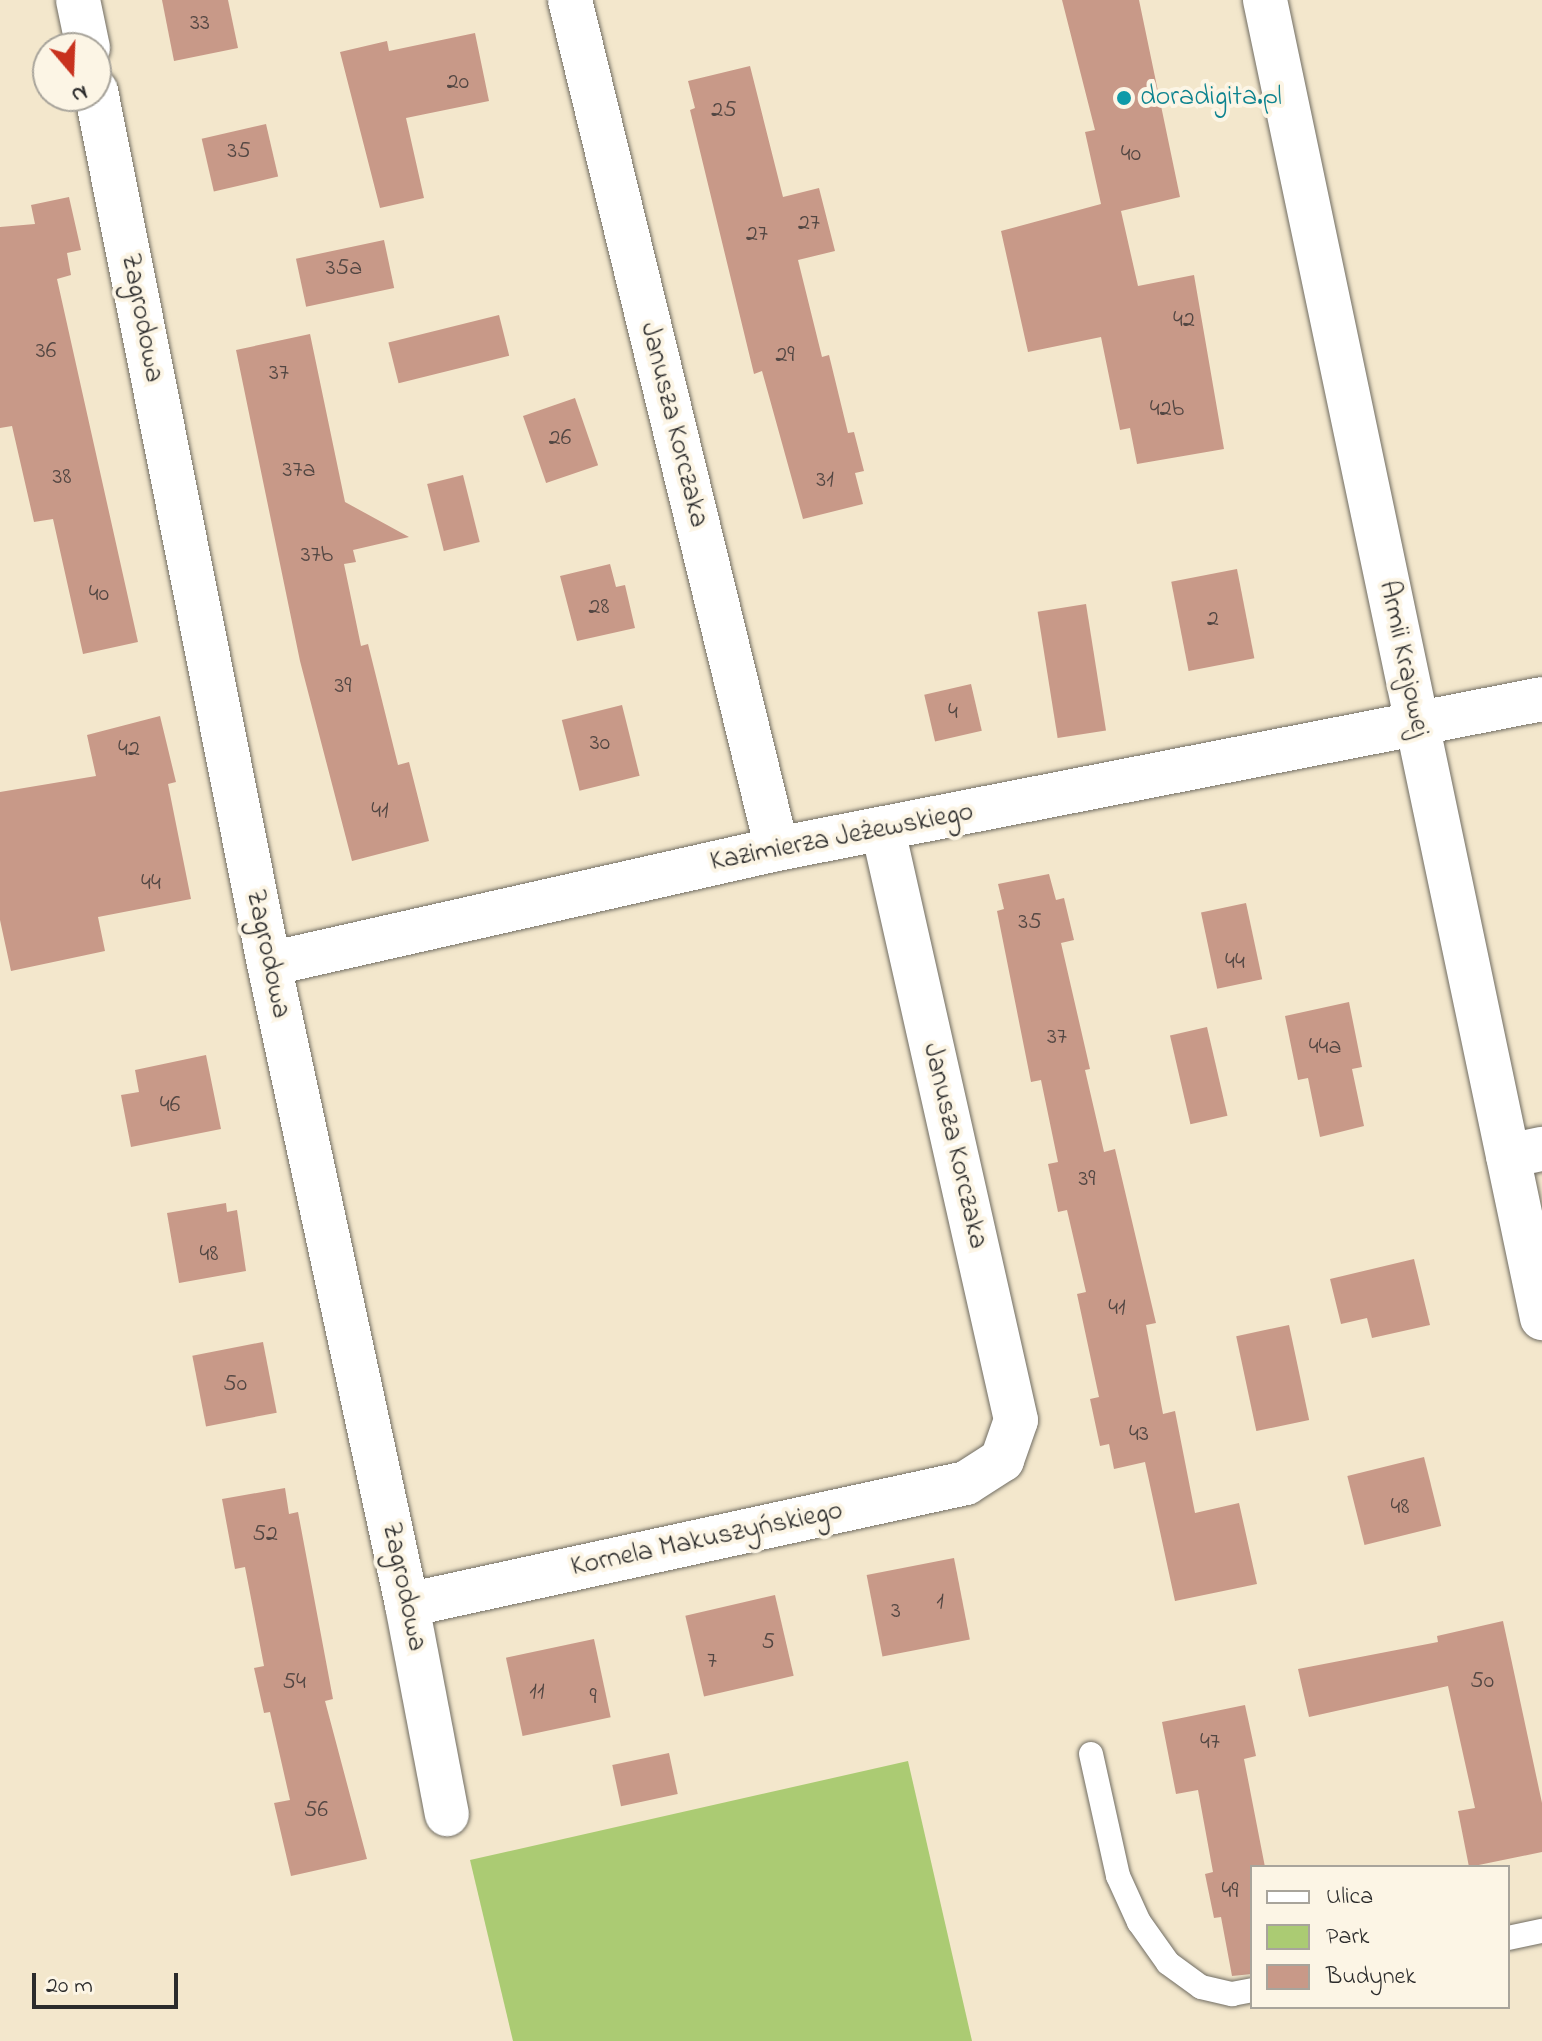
<!DOCTYPE html>
<meta charset="utf-8">
<style>
body{margin:0}
#map{position:relative;width:1542px;height:2041px;overflow:hidden;background:#f3e7cc;font-family:"Indie Flower",sans-serif}
div>[style]{position:absolute}
.green>*{inset:0;background:#abcb73}
.building>*{inset:0;background:#c89988;transform-origin:0 0}
.roads{filter:drop-shadow(0 0 2px #716d63) drop-shadow(0 0 2px #716d63)}
.lane>*{height:24px;margin:-12px;padding:0 12px;transform-origin:12px;border-radius:12px;background:#fff}
.street>*{height:44px;margin:-22px;padding:0 22px;transform-origin:22px;border-radius:22px;background:#fff}
.secondary>*{height:44px;margin:-22px;padding:0 22px;transform-origin:22px;border-radius:22px;background:#fff}
.dots>*{width:22px;height:22px;translate:-50% -50%;box-sizing:border-box;border:4px solid #fcf5e5;border-radius:50%}
span{translate:-50% -50%;white-space:nowrap;text-align:center;line-height:1.15;-webkit-text-stroke:8px #fcf5e5;paint-order:stroke}
.number-label{font-size:24px;color:#524642}
.number-label span{-webkit-text-stroke-width:0}
.culture-label{font-size:28px;color:#0d838f}
.left{translate:0 -50%;text-align:left}
.street-label{font-size:28px;color:#2b2b2b}
.legend{position:absolute;left:1250px;top:1865px;width:260px;height:144px;box-sizing:border-box;background:#fcf5e5;border:2px solid #a8a49b;margin:0;padding:10px 14px;list-style:none;font-size:24px;color:#2b2b2b}
.legend li{display:flex;align-items:center;gap:16px;height:40px}
.legend b{width:40px;border:2px solid #a8a49b}
.north{position:absolute;left:32px;top:32px;width:80px;height:80px;box-sizing:border-box;background:#fcf5e5;border:2px solid #a8a49b;border-radius:50%;rotate:161deg;font-size:22px;font-weight:700;line-height:32px;text-align:center;color:#2b2b2b}
.north::after{content:'';display:block;margin:auto;width:28px;height:36px;background:#c8321e;clip-path:polygon(50% 0,100% 100%,50% 72%,0 100%)}
.scale{position:absolute;left:32px;top:1973px;width:146px;height:36px;box-sizing:border-box;border:4px solid #2b2b2b;border-top:0;padding-left:10px;font-size:24px;line-height:28px;white-space:nowrap;color:#2b2b2b;-webkit-text-stroke:6px #fcf5e5;paint-order:stroke}
</style>
<div id="map">
<div class="green">
<div style="clip-path:polygon(908px 1761px,972px 2041px,513px 2041px,470px 1860px)"></div>
</div>
<div class="building">
<div style="clip-path:polygon(162px 0,228px 0,238px 48px,174px 61px)"></div>
<div style="clip-path:polygon(1062px 0,1139px 0,1180px 197px,1121px 211px,1138px 286px,1194px 275px,1224px 449px,1137px 464px,1130px 428px,1120px 430px,1101px 337px,1028px 352px,1001px 231px,1101px 204px,1085px 132px,1095px 130px)"></div>
<div style="clip-path:polygon(475px 33px,489px 101px,406px 118px,424px 198px,380px 208px,340px 52px,387px 41px,389px 51px)"></div>
<div style="clip-path:polygon(750px 66px,783px 197px,819px 188px,835px 251px,798px 260px,822px 357px,829px 355px,848px 433px,854px 432px,864px 471px,855px 473px,863px 504px,803px 519px,762px 371px,754px 374px,690px 110px,695px 108px,688px 81px)"></div>
<div style="left:266px;top:124px;width:54px;height:66px;rotate:77deg"></div>
<div style="clip-path:polygon(69px 197px,81px 250px,67px 253px,71px 275px,57px 279px,138px 642px,83px 654px,53px 519px,34px 522px,12px 426px,0 428px,0 227px,35px 224px,31px 205px)"></div>
<div style="left:384px;top:240px;width:49px;height:90px;rotate:78deg"></div>
<div style="left:499px;top:315px;width:42px;height:114px;rotate:76deg"></div>
<div style="clip-path:polygon(310px 334px,345px 502px,409px 537px,353px 550px,356px 562px,344px 564px,361px 646px,368px 644px,398px 765px,409px 762px,429px 841px,352px 861px,300px 661px,236px 350px)"></div>
<div style="left:575px;top:398px;width:71px;height:55px;rotate:71deg"></div>
<div style="left:463px;top:475px;width:69px;height:37px;rotate:76deg"></div>
<div style="clip-path:polygon(610px 564px,616px 587px,625px 585px,635px 628px,577px 641px,560px 576px)"></div>
<div style="left:1237px;top:569px;width:91px;height:67px;rotate:79deg"></div>
<div style="left:1086px;top:604px;width:128px;height:49px;rotate:81deg"></div>
<div style="left:971px;top:684px;width:48px;height:48px;rotate:77deg"></div>
<div style="left:622px;top:705px;width:73px;height:62px;rotate:76deg"></div>
<div style="clip-path:polygon(160px 716px,176px 782px,168px 784px,191px 899px,98px 917px,105px 951px,11px 971px,0 920px,0 792px,96px 776px,87px 735px)"></div>
<div style="clip-path:polygon(1049px 874px,1056px 900px,1064px 898px,1074px 940px,1061px 943px,1090px 1069px,1085px 1070px,1104px 1152px,1115px 1149px,1156px 1323px,1146px 1325px,1163px 1414px,1175px 1411px,1195px 1513px,1239px 1503px,1257px 1584px,1175px 1601px,1145px 1462px,1114px 1469px,1109px 1444px,1100px 1446px,1090px 1399px,1099px 1397px,1077px 1294px,1086px 1292px,1067px 1210px,1058px 1212px,1048px 1164px,1058px 1162px,1041px 1080px,1031px 1082px,997px 911px,1004px 909px,998px 884px)"></div>
<div style="left:1246px;top:903px;width:78px;height:46px;rotate:78deg"></div>
<div style="clip-path:polygon(1349px 1002px,1362px 1067px,1352px 1069px,1364px 1126px,1320px 1137px,1308px 1078px,1298px 1080px,1285px 1016px)"></div>
<div style="left:1207px;top:1027px;width:91px;height:38px;rotate:77deg"></div>
<div style="clip-path:polygon(206px 1055px,221px 1129px,131px 1147px,121px 1095px,139px 1092px,135px 1070px)"></div>
<div style="clip-path:polygon(226px 1203px,227px 1212px,237px 1210px,246px 1271px,179px 1283px,167px 1213px)"></div>
<div style="clip-path:polygon(1414px 1259px,1430px 1325px,1372px 1338px,1367px 1318px,1341px 1324px,1330px 1279px)"></div>
<div style="left:1289px;top:1325px;width:97px;height:54px;rotate:78deg"></div>
<div style="left:263px;top:1342px;width:72px;height:72px;rotate:79deg"></div>
<div style="left:1424px;top:1457px;width:71px;height:79px;rotate:76deg"></div>
<div style="clip-path:polygon(285px 1488px,289px 1514px,298px 1512px,333px 1699px,325px 1701px,367px 1859px,291px 1876px,274px 1803px,290px 1800px,270px 1712px,264px 1713px,254px 1668px,264px 1666px,245px 1567px,235px 1569px,222px 1499px)"></div>
<div style="left:954px;top:1558px;width:83px;height:89px;rotate:79deg"></div>
<div style="left:775px;top:1595px;width:83px;height:92px;rotate:77deg"></div>
<div style="clip-path:polygon(1503px 1621px,1542px 1803px,1542px 1852px,1469px 1867px,1458px 1811px,1475px 1808px,1448px 1686px,1309px 1717px,1298px 1669px,1438px 1642px,1437px 1636px)"></div>
<div style="left:594px;top:1639px;width:80px;height:90px;rotate:78deg"></div>
<div style="clip-path:polygon(1245px 1705px,1256px 1756px,1244px 1759px,1265px 1867px,1252px 1867px,1252px 1974px,1232px 1976px,1221px 1917px,1214px 1918px,1205px 1874px,1213px 1872px,1198px 1790px,1176px 1794px,1162px 1722px)"></div>
<div style="left:669px;top:1753px;width:42px;height:58px;rotate:78deg"></div>
</div>
<div class="roads">
<div class="lane">
<div style="left:1091px;top:1754px;width:125px;rotate:77.5deg"></div>
<div style="left:1118px;top:1876px;width:51px;rotate:65.5deg"></div>
<div style="left:1139px;top:1922px;width:50px;rotate:54.7deg"></div>
<div style="left:1168px;top:1963px;width:41px;rotate:36deg"></div>
<div style="left:1201px;top:1987px;width:32px;rotate:13deg"></div>
<div style="left:1232px;top:1994px;width:20px;rotate:-11deg"></div>
<div style="left:1508px;top:1938px;width:35px;rotate:-12deg"></div>
</div>
<div class="street">
<div style="left:78px;top:0;width:49px;rotate:78.2deg"></div>
<div style="left:570px;top:0;width:874px;rotate:76.3deg"></div>
<div style="left:96px;top:91px;width:890px;rotate:78.79deg"></div>
<div style="left:269px;top:964px;width:656px;rotate:77.85deg"></div>
<div style="left:407px;top:1605px;width:213px;rotate:79.2deg"></div>
<div style="left:269px;top:964px;width:521px;rotate:-12.76deg"></div>
<div style="left:777px;top:849px;width:780px;rotate:-11.09deg"></div>
<div style="left:1508px;top:1156px;width:35px;rotate:-12deg"></div>
<div style="left:407px;top:1605px;width:572px;rotate:-12.31deg"></div>
<div style="left:966px;top:1483px;width:43px;rotate:-32.6deg"></div>
<div style="left:1002px;top:1460px;width:42px;rotate:-70.7deg"></div>
<div style="left:1016px;top:1420px;width:605px;rotate:-102.7deg"></div>
</div>
<div class="secondary">
<div style="left:1265px;top:0;width:1347px;rotate:78.13deg"></div>
</div>
</div>
<div class="dots">
<div style="left:1124px;top:98px;background:#0f9aa8"></div>
</div>
<div class="number-label">
<span style="left:200px;top:24px">33</span>
<span style="left:458px;top:83px">20</span>
<span style="left:724px;top:111px">25</span>
<span style="left:239px;top:152px">35</span>
<span style="left:1131px;top:155px">40</span>
<span style="left:809px;top:224px">27</span>
<span style="left:757px;top:235px">27</span>
<span style="left:344px;top:269px">35a</span>
<span style="left:1184px;top:321px">42</span>
<span style="left:46px;top:352px">36</span>
<span style="left:785px;top:356px">29</span>
<span style="left:279px;top:374px">37</span>
<span style="left:1167px;top:410px">42b</span>
<span style="left:560px;top:439px">26</span>
<span style="left:299px;top:471px">37a</span>
<span style="left:62px;top:478px">38</span>
<span style="left:825px;top:481px">31</span>
<span style="left:317px;top:556px">37b</span>
<span style="left:99px;top:595px">40</span>
<span style="left:599px;top:608px">28</span>
<span style="left:1213px;top:620px">2</span>
<span style="left:343px;top:687px">39</span>
<span style="left:953px;top:713px">4</span>
<span style="left:600px;top:744px">30</span>
<span style="left:129px;top:750px">42</span>
<span style="left:380px;top:812px">41</span>
<span style="left:151px;top:884px">44</span>
<span style="left:1030px;top:923px">35</span>
<span style="left:1235px;top:963px">44</span>
<span style="left:1057px;top:1038px">37</span>
<span style="left:1325px;top:1048px">44a</span>
<span style="left:170px;top:1106px">46</span>
<span style="left:1087px;top:1180px">39</span>
<span style="left:209px;top:1255px">48</span>
<span style="left:1117px;top:1309px">41</span>
<span style="left:235px;top:1385px">50</span>
<span style="left:1139px;top:1435px">43</span>
<span style="left:1400px;top:1508px">48</span>
<span style="left:265px;top:1535px">52</span>
<span style="left:940px;top:1603px">1</span>
<span style="left:896px;top:1612px">3</span>
<span style="left:768px;top:1643px">5</span>
<span style="left:712px;top:1662px">7</span>
<span style="left:1482px;top:1682px">50</span>
<span style="left:294px;top:1683px">54</span>
<span style="left:537px;top:1693px">11</span>
<span style="left:593px;top:1698px">9</span>
<span style="left:1210px;top:1743px">47</span>
<span style="left:316px;top:1811px">56</span>
<span style="left:1230px;top:1892px">49</span>
</div>
<div class="culture-label">
<span class="left" style="left:1140px;top:98px">doradigita.pl</span>
</div>
<div class="street-label">
<span style="left:141px;top:318px;rotate:79deg">Zagrodowa</span>
<span style="left:673px;top:425px;rotate:76deg">Janusza Korczaka</span>
<span style="left:1403px;top:659px;rotate:78deg">Armii Krajowej</span>
<span style="left:842px;top:838px;rotate:-11deg">Kazimierza Jeżewskiego</span>
<span style="left:267px;top:954px;rotate:78deg">Zagrodowa</span>
<span style="left:954px;top:1146px;rotate:77deg">Janusza Korczaka</span>
<span style="left:707px;top:1540px;rotate:-12deg">Kornela Makuszyńskiego</span>
<span style="left:403px;top:1587px;rotate:78deg">Zagrodowa</span>
</div>
<ul class="legend">
<li><b style="height:10px;background:#fff"></b>Ulica</li>
<li><b style="height:22px;background:#abcb73"></b>Park</li>
<li><b style="height:22px;background:#c89988"></b>Budynek</li>
</ul>
<div class="north">N</div>
<div class="scale">20 m</div>
</div>
